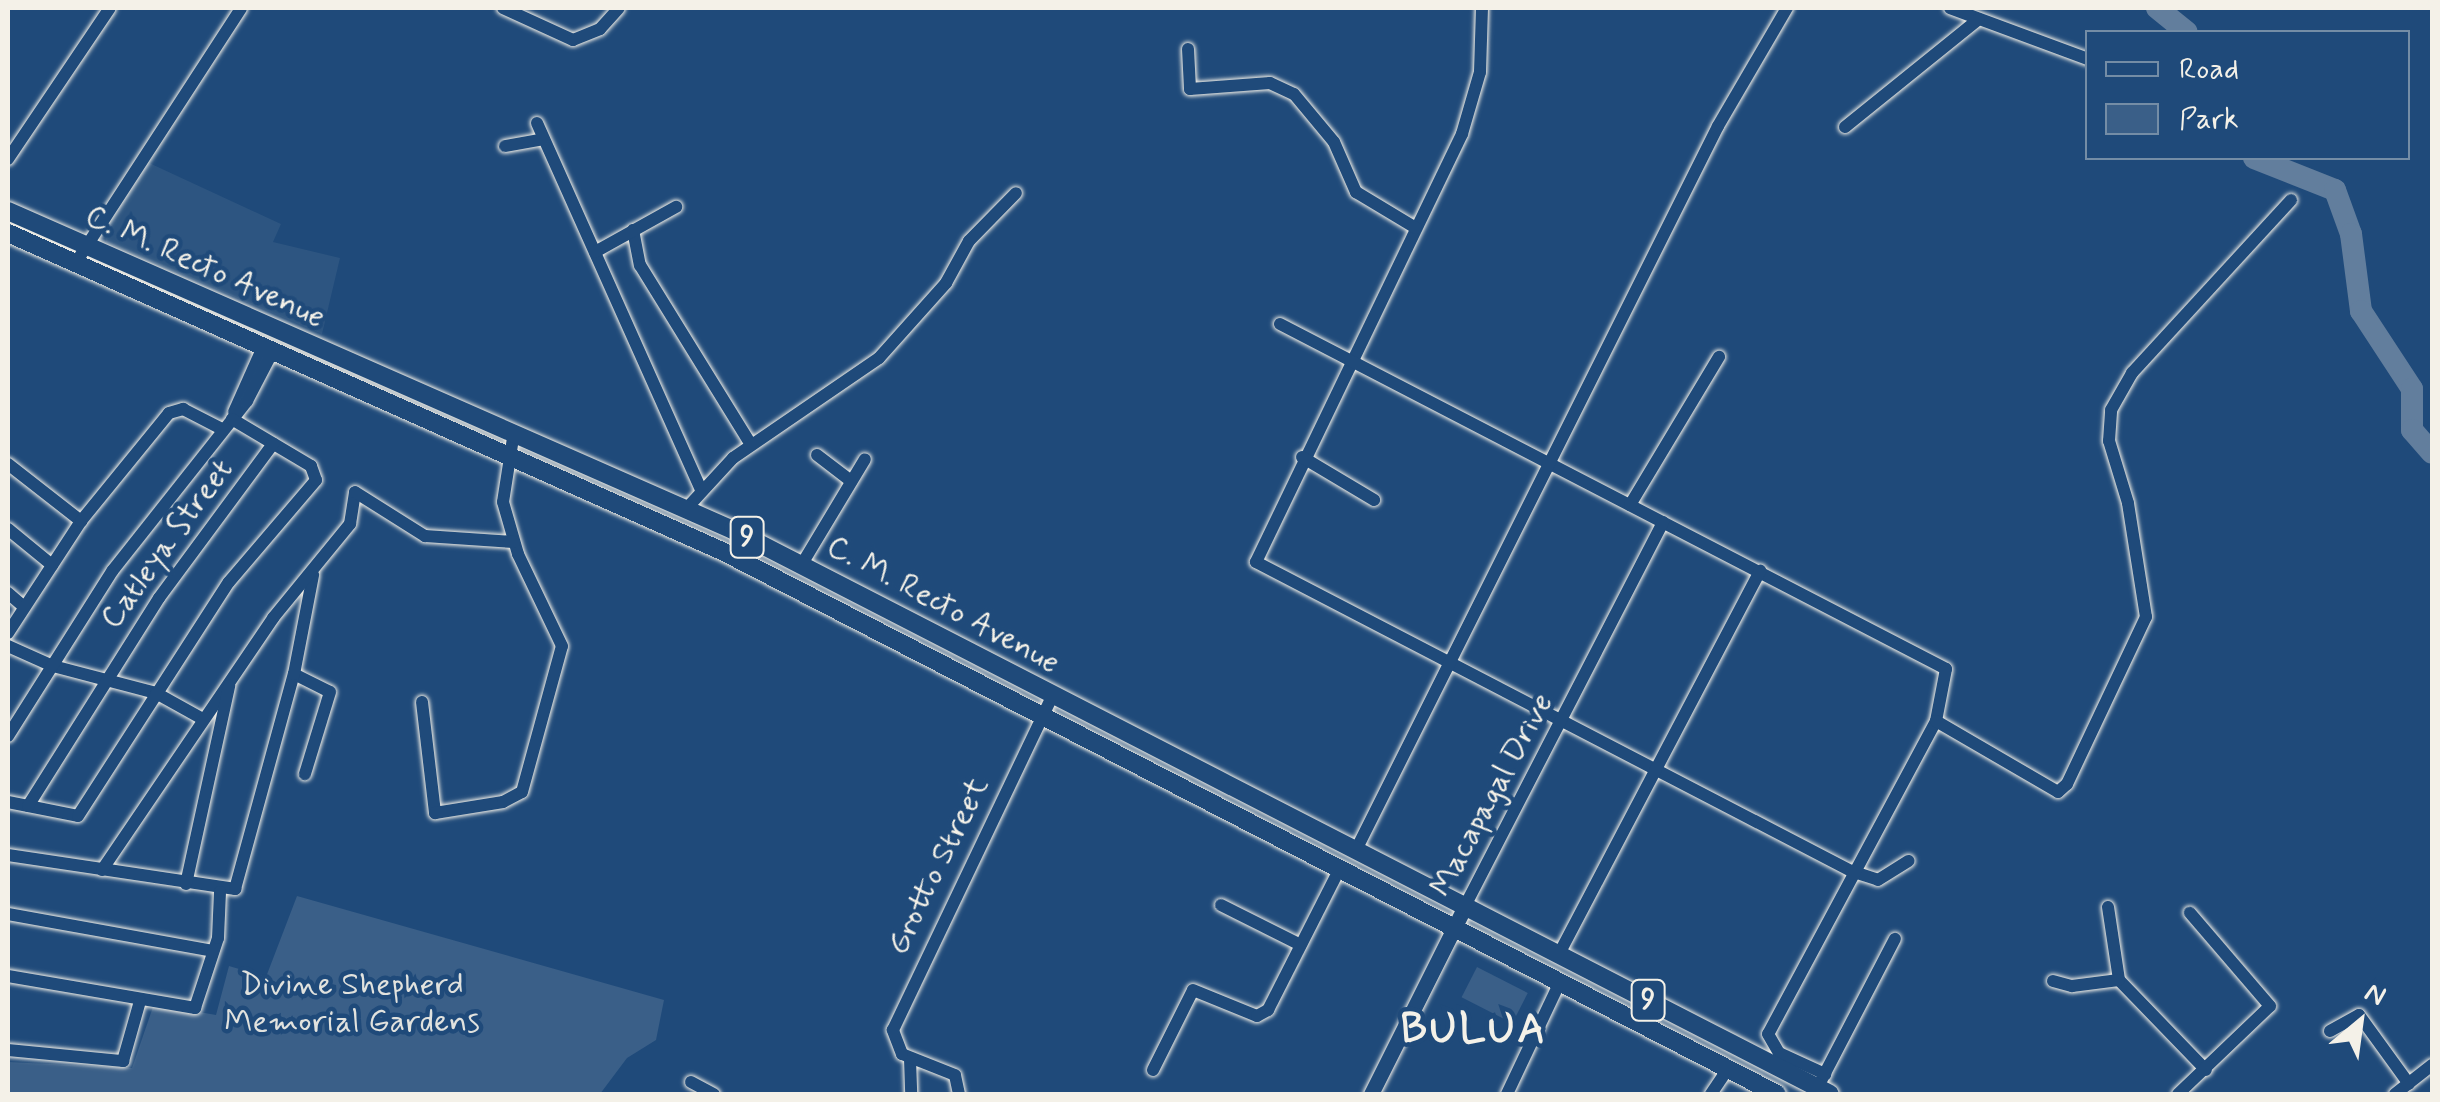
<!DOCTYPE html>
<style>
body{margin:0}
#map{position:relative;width:2440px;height:1102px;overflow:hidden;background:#1f4a7a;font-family:Mynerve,sans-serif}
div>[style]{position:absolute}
.built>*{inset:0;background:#2d5581}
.green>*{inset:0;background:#3a5f88;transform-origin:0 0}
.river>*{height:22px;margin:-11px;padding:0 11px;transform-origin:11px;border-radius:11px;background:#627e9d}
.roads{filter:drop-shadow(0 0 2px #f4f1e8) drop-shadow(0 0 2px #f4f1e8)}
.minor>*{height:12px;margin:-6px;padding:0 6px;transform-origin:6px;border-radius:6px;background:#1f4a7a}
.major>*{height:15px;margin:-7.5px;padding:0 7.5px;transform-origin:7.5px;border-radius:7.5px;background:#1f4a7a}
.highway>*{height:18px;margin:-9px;padding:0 9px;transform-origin:9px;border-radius:9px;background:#1f4a7a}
span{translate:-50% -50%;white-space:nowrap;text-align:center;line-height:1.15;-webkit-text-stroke:9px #1f4a7a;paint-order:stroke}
.shield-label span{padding:2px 8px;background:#1f4a7a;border:2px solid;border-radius:8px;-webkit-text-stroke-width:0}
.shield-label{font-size:30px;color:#f4f1e8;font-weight:700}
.street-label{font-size:32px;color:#f4f1e8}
.park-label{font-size:32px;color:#e1e2de}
.district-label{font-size:42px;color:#f4f1e8;font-weight:700;letter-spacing:2.5px}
.frame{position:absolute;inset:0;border:10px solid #f4f1e8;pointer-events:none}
.legend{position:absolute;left:2085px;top:30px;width:325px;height:130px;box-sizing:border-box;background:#1f4a7a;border:2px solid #748da6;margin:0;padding:12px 18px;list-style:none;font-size:30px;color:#f4f1e8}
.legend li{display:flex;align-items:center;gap:20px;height:50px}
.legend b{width:50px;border:2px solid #748da6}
.north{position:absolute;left:2310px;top:972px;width:100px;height:100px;-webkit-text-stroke:8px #1f4a7a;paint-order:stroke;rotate:29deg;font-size:28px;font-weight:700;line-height:40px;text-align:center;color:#f4f1e8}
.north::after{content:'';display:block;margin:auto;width:35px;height:45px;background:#f4f1e8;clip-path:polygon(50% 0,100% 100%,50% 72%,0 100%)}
</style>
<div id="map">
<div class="built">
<div style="clip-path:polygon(147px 162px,281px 224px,273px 242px,340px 258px,322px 334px,106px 242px,104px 228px)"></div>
</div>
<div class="green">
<div style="clip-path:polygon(297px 896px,664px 1000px,656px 1040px,627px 1058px,600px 1094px,8px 1094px,8px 1062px,132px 1068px,154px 1004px,216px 1015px,229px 966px,266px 977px)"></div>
<div style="left:1477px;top:967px;width:57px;height:34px;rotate:27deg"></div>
</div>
<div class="river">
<div style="left:2157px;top:8px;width:38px;rotate:39deg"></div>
<div style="left:2254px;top:158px;width:87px;rotate:21.6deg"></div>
<div style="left:2335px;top:190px;width:47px;rotate:70deg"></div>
<div style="left:2351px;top:234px;width:78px;rotate:82.6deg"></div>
<div style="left:2361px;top:311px;width:93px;rotate:56.8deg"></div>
<div style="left:2412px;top:389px;width:41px;rotate:90deg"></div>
<div style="left:2412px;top:430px;width:30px;rotate:49deg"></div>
</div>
<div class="roads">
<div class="minor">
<div style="left:503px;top:8px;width:77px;rotate:24.6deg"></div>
<div style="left:573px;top:40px;width:29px;rotate:-22deg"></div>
<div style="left:600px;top:29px;width:28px;rotate:-48deg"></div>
<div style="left:1482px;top:8px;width:64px;rotate:91.8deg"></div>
<div style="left:1480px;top:72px;width:65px;rotate:106.2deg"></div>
<div style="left:1462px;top:134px;width:475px;rotate:115.7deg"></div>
<div style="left:1256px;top:562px;width:670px;rotate:27.44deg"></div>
<div style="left:1851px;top:871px;width:28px;rotate:18deg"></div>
<div style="left:1878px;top:880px;width:36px;rotate:-32deg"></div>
<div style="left:1950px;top:8px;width:147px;rotate:20.3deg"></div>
<div style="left:1188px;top:49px;width:40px;rotate:87.1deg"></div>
<div style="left:1190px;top:89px;width:80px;rotate:-4.3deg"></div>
<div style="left:1270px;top:83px;width:26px;rotate:25deg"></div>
<div style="left:1294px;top:94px;width:62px;rotate:50.2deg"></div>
<div style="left:1334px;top:142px;width:55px;rotate:66.3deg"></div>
<div style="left:1356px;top:192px;width:70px;rotate:31deg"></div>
<div style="left:537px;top:123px;width:402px;rotate:65.9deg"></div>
<div style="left:1845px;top:127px;width:172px;rotate:-38.9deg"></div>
<div style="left:505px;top:146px;width:39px;rotate:-10deg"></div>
<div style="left:8px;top:159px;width:182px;rotate:-56deg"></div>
<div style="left:633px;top:230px;width:36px;rotate:79deg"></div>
<div style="left:640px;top:265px;width:211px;rotate:58.3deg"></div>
<div style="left:595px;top:252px;width:93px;rotate:-29.1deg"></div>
<div style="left:75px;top:264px;width:305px;rotate:-57deg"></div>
<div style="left:1280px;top:324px;width:750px;rotate:27.38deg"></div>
<div style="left:1946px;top:669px;width:53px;rotate:100.9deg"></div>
<div style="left:1936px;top:721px;width:355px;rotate:118.2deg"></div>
<div style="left:1768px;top:1034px;width:22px;rotate:60deg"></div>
<div style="left:1779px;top:1053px;width:51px;rotate:24.5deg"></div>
<div style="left:234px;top:412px;width:69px;rotate:-66deg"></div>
<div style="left:817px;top:455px;width:43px;rotate:37.4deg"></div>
<div style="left:1302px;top:457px;width:84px;rotate:30.8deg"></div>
<div style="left:8px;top:464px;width:93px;rotate:38deg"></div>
<div style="left:1630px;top:505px;width:173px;rotate:-59deg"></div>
<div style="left:687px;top:508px;width:68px;rotate:-47.4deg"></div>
<div style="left:733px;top:458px;width:177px;rotate:-34.4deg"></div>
<div style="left:879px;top:358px;width:101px;rotate:-48.2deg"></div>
<div style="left:946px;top:283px;width:48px;rotate:-61.3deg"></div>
<div style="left:969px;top:241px;width:67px;rotate:-45.6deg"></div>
<div style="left:8px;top:529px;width:57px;rotate:39.3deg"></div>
<div style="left:802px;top:564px;width:122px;rotate:-59deg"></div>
<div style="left:8px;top:593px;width:21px;rotate:41deg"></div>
<div style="left:8px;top:633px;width:134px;rotate:-56.9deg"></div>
<div style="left:81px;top:521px;width:139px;rotate:-50.8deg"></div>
<div style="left:169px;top:413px;width:15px;rotate:-16deg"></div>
<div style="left:183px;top:409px;width:44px;rotate:27.1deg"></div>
<div style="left:8px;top:646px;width:49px;rotate:24deg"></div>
<div style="left:53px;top:666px;width:106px;rotate:14.7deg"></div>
<div style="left:156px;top:693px;width:54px;rotate:29deg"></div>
<div style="left:294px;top:674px;width:40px;rotate:26.6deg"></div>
<div style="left:330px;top:692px;width:86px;rotate:107deg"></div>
<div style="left:422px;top:702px;width:112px;rotate:83.3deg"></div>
<div style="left:435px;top:813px;width:69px;rotate:-9.2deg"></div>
<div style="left:503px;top:802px;width:21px;rotate:-28deg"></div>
<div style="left:522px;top:792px;width:151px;rotate:-74.7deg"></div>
<div style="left:562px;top:646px;width:102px;rotate:-115.6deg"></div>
<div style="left:518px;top:554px;width:54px;rotate:-106.1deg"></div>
<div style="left:503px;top:502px;width:65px;rotate:-81.1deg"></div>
<div style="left:1936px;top:721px;width:141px;rotate:30.2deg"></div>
<div style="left:2058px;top:792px;width:12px;rotate:-42deg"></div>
<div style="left:2067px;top:784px;width:185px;rotate:-64.7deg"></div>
<div style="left:2146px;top:617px;width:115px;rotate:-99deg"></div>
<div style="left:2128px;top:503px;width:65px;rotate:-107deg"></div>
<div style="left:2109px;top:441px;width:31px;rotate:-86deg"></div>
<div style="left:2111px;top:410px;width:43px;rotate:-60.4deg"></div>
<div style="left:2132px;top:373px;width:235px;rotate:-47.4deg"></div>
<div style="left:8px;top:736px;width:196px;rotate:-57.7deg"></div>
<div style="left:113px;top:570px;width:216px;rotate:-51.6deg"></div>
<div style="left:247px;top:401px;width:54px;rotate:-62.5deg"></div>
<div style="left:8px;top:802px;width:71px;rotate:11.3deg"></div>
<div style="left:78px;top:816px;width:278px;rotate:-57.2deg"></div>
<div style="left:229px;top:582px;width:134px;rotate:-49.5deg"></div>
<div style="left:316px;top:480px;width:15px;rotate:-110deg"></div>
<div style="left:311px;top:466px;width:92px;rotate:-149.3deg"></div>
<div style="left:28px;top:806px;width:246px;rotate:-57.8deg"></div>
<div style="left:159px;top:598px;width:192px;rotate:-53.5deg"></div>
<div style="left:1356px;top:850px;width:809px;rotate:-63.43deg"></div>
<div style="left:1718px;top:126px;width:137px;rotate:-59.7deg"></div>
<div style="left:8px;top:855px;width:230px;rotate:8.5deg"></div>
<div style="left:235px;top:889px;width:223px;rotate:-74.7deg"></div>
<div style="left:294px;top:674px;width:101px;rotate:-79.1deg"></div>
<div style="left:102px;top:870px;width:305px;rotate:-55.8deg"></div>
<div style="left:273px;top:618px;width:122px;rotate:-50.7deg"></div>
<div style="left:350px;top:524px;width:32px;rotate:-81deg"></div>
<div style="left:355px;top:492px;width:83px;rotate:32.2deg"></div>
<div style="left:425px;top:536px;width:89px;rotate:3.9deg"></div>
<div style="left:186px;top:884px;width:203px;rotate:-77.7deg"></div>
<div style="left:1221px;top:905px;width:89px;rotate:26.6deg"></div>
<div style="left:1465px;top:906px;width:432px;rotate:-62.7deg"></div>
<div style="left:2108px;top:907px;width:74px;rotate:81.4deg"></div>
<div style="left:2119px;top:980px;width:125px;rotate:46deg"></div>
<div style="left:8px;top:914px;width:208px;rotate:10.2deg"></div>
<div style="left:1559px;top:954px;width:433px;rotate:-62.3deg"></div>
<div style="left:8px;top:976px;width:190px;rotate:9.7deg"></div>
<div style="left:195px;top:1008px;width:74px;rotate:-71.8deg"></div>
<div style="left:218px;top:938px;width:46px;rotate:-87.5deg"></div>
<div style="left:2053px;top:981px;width:20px;rotate:15deg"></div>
<div style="left:2072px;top:986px;width:47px;rotate:-7.3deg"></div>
<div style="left:2330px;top:1031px;width:33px;rotate:-29deg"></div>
<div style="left:2359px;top:1015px;width:85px;rotate:54.1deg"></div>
<div style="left:8px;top:1050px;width:116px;rotate:5.5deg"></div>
<div style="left:123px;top:1061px;width:62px;rotate:-74.2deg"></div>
<div style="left:910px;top:1059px;width:35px;rotate:88deg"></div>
<div style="left:1153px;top:1070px;width:89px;rotate:-63.4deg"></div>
<div style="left:1193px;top:990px;width:69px;rotate:22.1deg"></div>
<div style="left:1257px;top:1016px;width:13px;rotate:-29deg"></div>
<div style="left:1268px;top:1010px;width:159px;rotate:-63.1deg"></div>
<div style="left:1822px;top:1079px;width:158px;rotate:-62.5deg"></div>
<div style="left:691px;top:1082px;width:26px;rotate:28deg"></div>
<div style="left:959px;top:1094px;width:19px;rotate:-102deg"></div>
<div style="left:955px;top:1075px;width:57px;rotate:-158.4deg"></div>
<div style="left:902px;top:1054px;width:26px;rotate:-111deg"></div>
<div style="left:893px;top:1030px;width:370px;rotate:-64.5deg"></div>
<div style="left:1507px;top:1094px;width:124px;rotate:-64.7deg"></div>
<div style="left:1711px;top:1094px;width:30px;rotate:-56deg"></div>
<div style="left:2178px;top:1094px;width:127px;rotate:-43.7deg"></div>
<div style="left:2270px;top:1006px;width:123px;rotate:-130.7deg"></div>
<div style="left:2395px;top:1094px;width:47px;rotate:-38.1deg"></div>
</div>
<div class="major">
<div style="left:1371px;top:1094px;width:210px;rotate:-63.4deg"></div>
</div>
<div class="highway">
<div style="left:8px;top:211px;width:792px;rotate:23.75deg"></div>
<div style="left:733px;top:530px;width:1233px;rotate:27.21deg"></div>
<div style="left:8px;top:233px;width:784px;rotate:24.01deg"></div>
<div style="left:724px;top:552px;width:1184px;rotate:27.24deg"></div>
</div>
</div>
<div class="shield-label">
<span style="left:747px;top:537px">9</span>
<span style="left:1648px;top:1000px">9</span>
</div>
<div class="street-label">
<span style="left:205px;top:267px;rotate:24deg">C. M. Recto Avenue</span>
<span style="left:167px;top:544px;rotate:-54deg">Catleya Street</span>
<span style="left:943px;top:605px;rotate:28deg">C. M. Recto Avenue</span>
<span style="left:1492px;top:795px;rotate:-62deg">Macapagal Drive</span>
<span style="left:938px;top:866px;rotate:-64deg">Grotto Street</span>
</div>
<div class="park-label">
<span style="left:352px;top:1004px">Divine Shepherd<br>Memorial Gardens</span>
</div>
<div class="district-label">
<span style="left:1474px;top:1031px">BULUA</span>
</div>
<div class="frame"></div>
<ul class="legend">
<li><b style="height:12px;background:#1f4a7a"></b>Road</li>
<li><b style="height:28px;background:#3a5f88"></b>Park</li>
</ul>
<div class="north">N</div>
</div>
